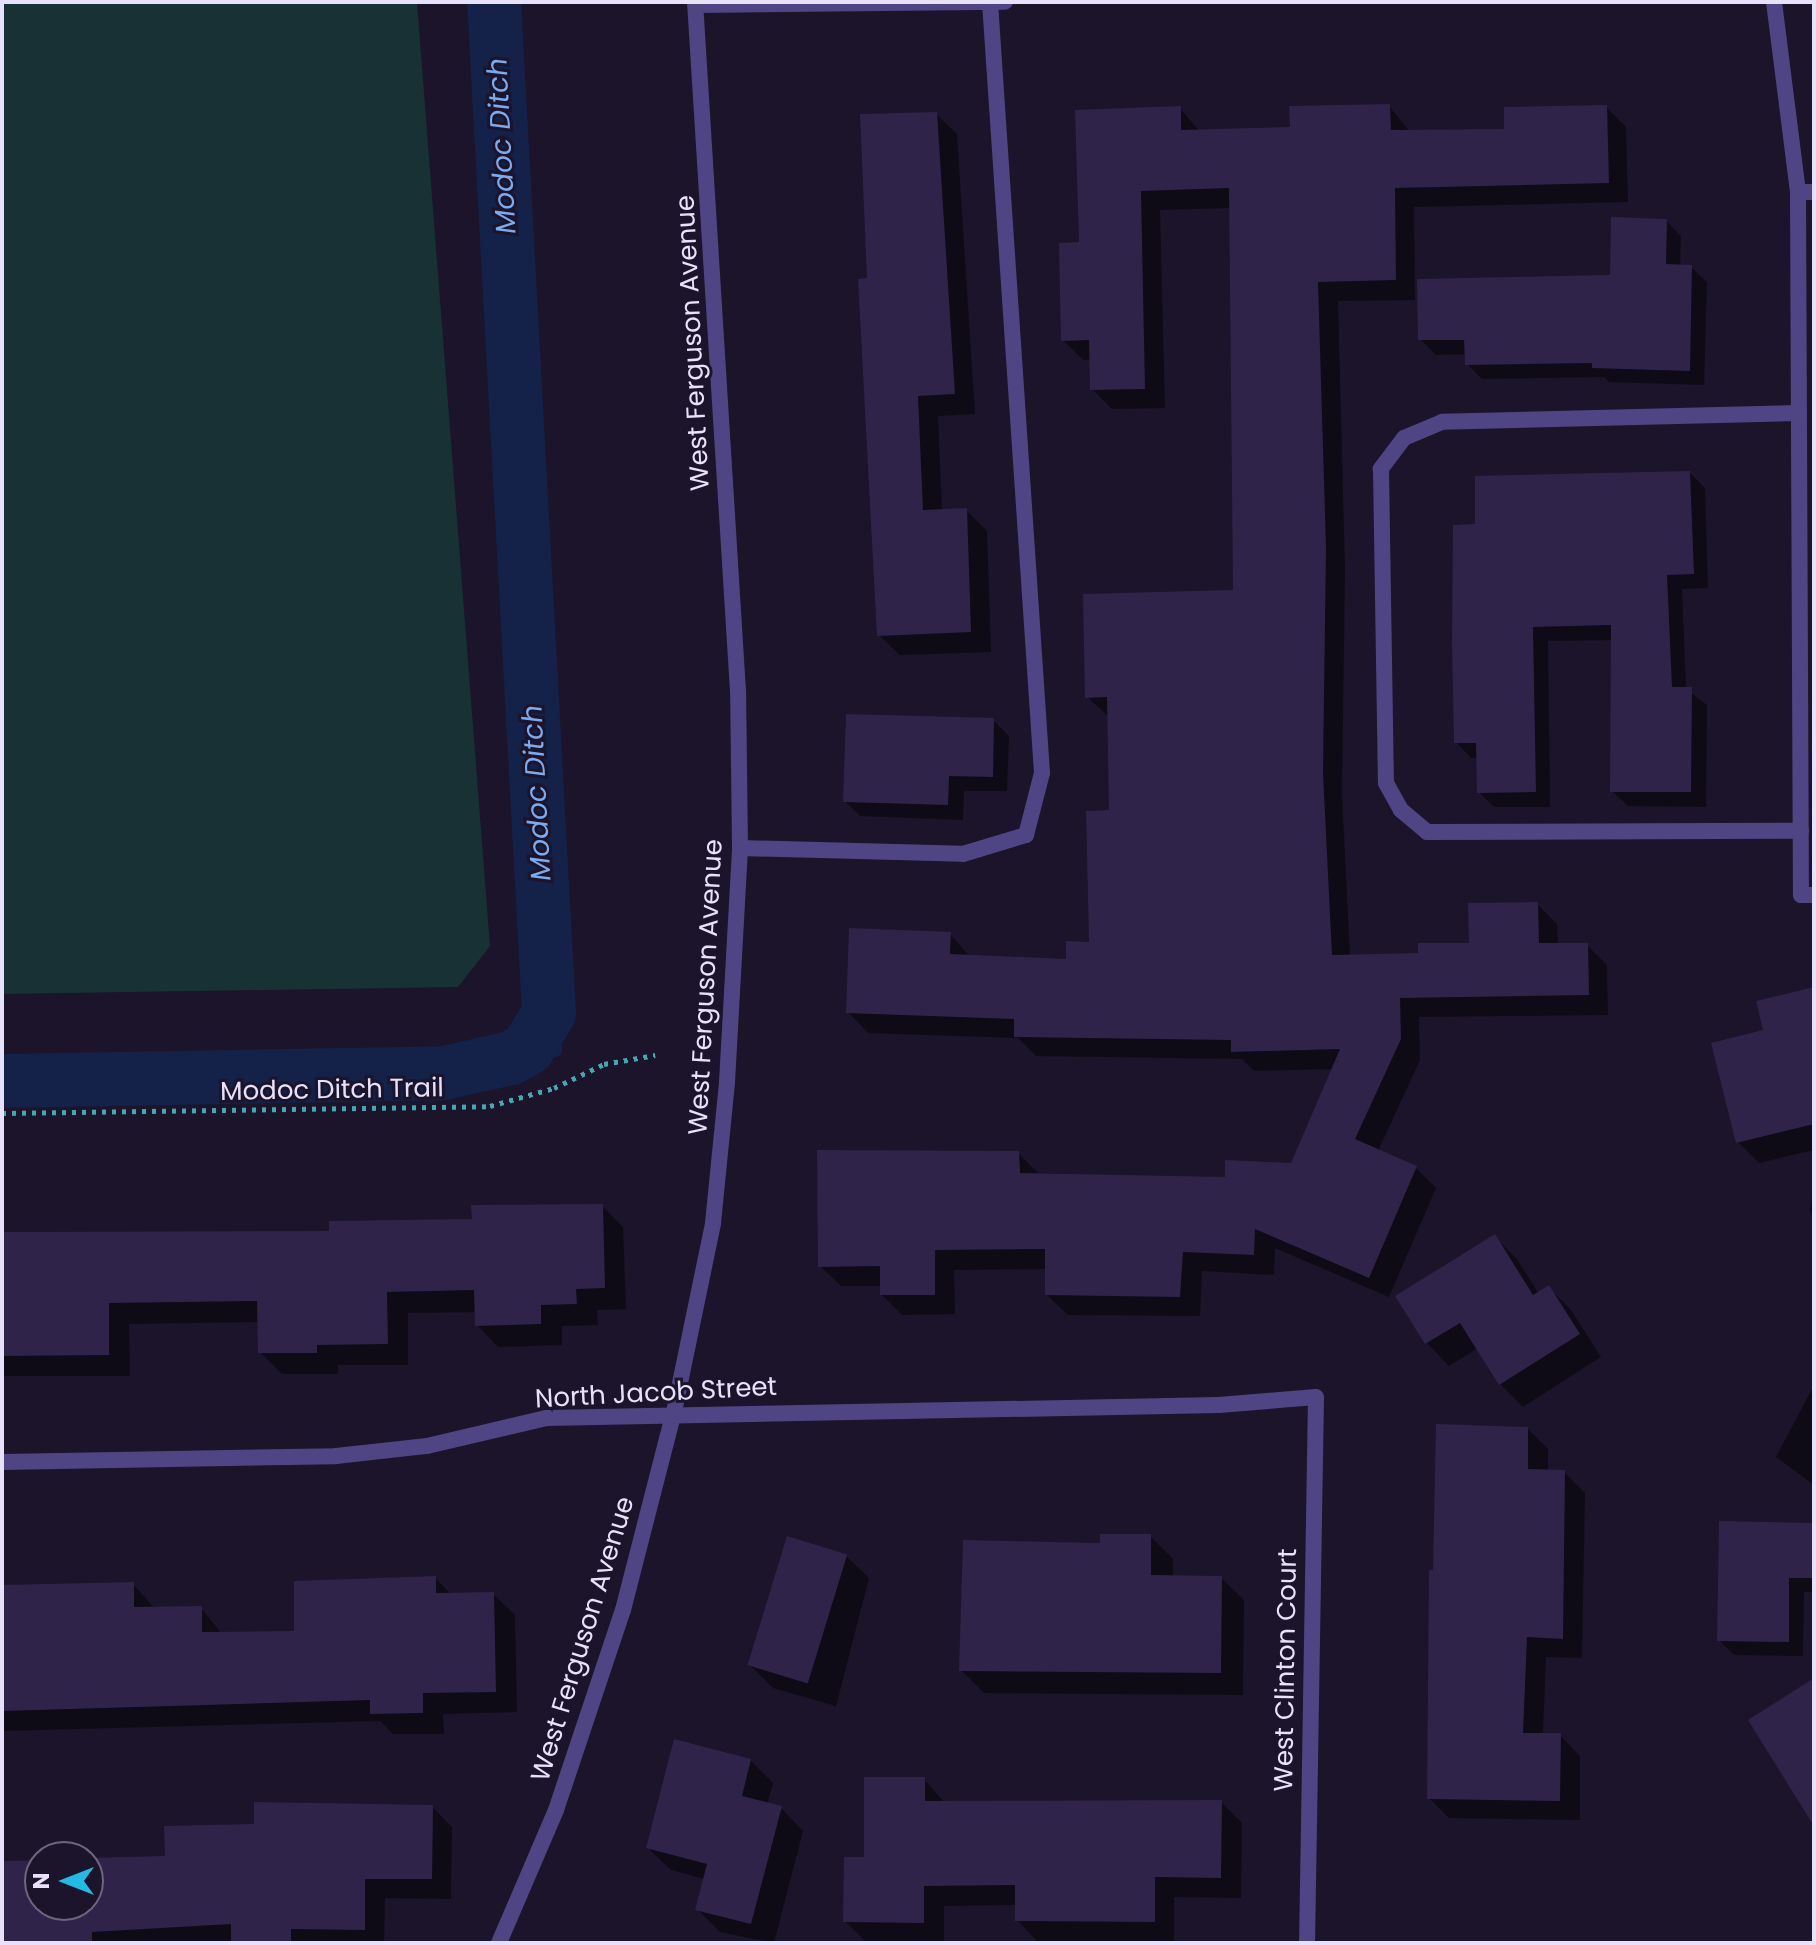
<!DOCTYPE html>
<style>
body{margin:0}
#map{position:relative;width:1816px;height:1945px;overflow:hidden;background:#1b142a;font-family:Poppins,sans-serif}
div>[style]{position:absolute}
.green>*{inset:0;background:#183134}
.shadow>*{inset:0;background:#0007}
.stream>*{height:16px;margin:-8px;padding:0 8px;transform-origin:8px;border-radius:8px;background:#142149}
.canal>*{height:54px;margin:-27px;padding:0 27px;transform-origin:27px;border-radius:27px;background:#142149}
.building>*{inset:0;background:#2f2349;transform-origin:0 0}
.path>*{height:5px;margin-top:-2.5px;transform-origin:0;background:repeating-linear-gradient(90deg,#3faab1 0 4px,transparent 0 10px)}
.service>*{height:16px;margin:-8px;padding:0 8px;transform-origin:8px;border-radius:8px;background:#4f4584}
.minor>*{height:16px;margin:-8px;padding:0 8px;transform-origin:8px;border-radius:8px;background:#4f4584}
.tertiary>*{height:16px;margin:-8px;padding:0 8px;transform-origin:8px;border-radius:8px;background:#4f4584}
span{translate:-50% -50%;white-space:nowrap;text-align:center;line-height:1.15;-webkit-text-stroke:6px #1b142a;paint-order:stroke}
.street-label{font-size:26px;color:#e7e1fc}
.water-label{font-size:28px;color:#7aabf0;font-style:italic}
.frame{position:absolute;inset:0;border:4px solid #e7e1fc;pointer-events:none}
.north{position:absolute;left:24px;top:1841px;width:80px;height:80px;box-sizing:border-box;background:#1b142a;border:2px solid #6d667e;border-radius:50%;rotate:270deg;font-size:22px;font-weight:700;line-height:32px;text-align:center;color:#e7e1fc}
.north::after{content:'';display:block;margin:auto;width:28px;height:36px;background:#22bbe6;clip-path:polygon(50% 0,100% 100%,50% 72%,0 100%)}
</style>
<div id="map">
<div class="green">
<div style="clip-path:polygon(2px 2px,417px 2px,490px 946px,458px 987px,2px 994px)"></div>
</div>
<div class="shadow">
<div style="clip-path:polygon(1389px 106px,1410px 132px,1507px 131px,1606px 107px,1626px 127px,1628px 202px,1414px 207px,1415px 300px,1338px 301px,1345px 568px,1342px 794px,1350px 957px,1420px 955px,1471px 945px,1537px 904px,1557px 924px,1558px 945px,1587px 945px,1607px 965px,1608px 1015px,1419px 1017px,1420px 1060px,1378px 1151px,1416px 1168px,1436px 1188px,1389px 1297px,1275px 1248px,1274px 1275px,1202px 1271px,1200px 1316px,1068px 1315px,1047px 1295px,1047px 1269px,954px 1270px,955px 1314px,902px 1315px,882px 1295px,882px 1286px,841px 1286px,820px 1266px,1018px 1153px,1038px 1173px,1227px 1179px,1292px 1165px,1334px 1069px,1254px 1071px,1242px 1059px,1036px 1056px,1018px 1038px,868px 1033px,848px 1012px,950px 934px,970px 957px,1068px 961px,1091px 944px,1111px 812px,1109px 717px,1087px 697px,1235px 592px,1231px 208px,1160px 210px,1165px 408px,1112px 409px,1092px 389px,1091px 360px,1083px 360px,1063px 340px,1081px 244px,1180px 108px,1200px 132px,1292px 129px)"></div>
<div style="clip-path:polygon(936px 114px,957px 134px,975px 414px,938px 416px,942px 511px,966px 510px,987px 531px,991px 652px,900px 655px,879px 635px,869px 280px)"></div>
<div style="clip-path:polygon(1666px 221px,1681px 236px,1680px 267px,1691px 267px,1707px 282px,1704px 385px,1609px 382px,1604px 377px,1482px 379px,1467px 364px,1467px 354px,1436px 355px,1420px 339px,1612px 277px)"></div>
<div style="clip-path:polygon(1690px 473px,1705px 488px,1708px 588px,1682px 589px,1686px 689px,1707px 705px,1706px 807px,1628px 806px,1612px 791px,1613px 640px,1548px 641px,1550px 807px,1494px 807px,1479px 792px,1479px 758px,1471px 758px,1456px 742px,1478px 526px)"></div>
<div style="clip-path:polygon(993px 720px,1009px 736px,1007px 791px,964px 791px,963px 820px,860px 816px,845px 801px)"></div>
<div style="clip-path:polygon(1814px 990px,1814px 1150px,1759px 1163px,1738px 1142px,1765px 1031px)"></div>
<div style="clip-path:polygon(1814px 1187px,1814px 1216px,1810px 1211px)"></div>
<div style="clip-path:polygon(602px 1206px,623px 1227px,626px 1309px,597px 1310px,598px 1325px,562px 1326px,562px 1345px,498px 1347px,477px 1325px,476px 1312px,408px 1313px,408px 1365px,338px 1365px,338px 1374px,282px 1374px,260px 1352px,259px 1322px,129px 1324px,130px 1376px,2px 1376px,2px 1233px,331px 1233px)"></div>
<div style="clip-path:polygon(1495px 1237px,1517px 1259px,1539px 1294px,1549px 1288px,1571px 1310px,1601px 1357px,1523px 1407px,1500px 1384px,1478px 1348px,1449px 1366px,1427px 1343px,1398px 1297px)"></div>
<div style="clip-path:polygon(1814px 1385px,1814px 1485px,1776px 1457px)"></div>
<div style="clip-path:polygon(1528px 1429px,1548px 1449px,1548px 1471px,1564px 1472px,1585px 1493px,1582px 1658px,1546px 1657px,1543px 1735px,1560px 1735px,1580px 1756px,1580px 1820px,1449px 1818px,1429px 1798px,1435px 1572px)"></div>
<div style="clip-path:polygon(1814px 1525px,1814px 1592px,1804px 1592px,1803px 1656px,1734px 1655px,1719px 1640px)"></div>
<div style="clip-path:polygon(1150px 1536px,1173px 1559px,1173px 1577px,1221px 1578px,1244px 1600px,1243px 1695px,984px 1693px,961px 1670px,1102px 1545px)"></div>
<div style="clip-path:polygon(846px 1556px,869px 1578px,836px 1706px,773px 1688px,750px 1665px)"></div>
<div style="clip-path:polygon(435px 1578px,452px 1595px,493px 1594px,515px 1615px,517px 1712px,443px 1714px,444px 1734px,393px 1734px,380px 1721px,2px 1731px,2px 1636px,133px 1584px,155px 1609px,201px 1608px,222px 1634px,296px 1633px)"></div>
<div style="clip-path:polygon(750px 1760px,773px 1783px,767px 1805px,781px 1808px,803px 1831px,774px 1943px,720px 1932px,697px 1909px,705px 1879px,671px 1870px,648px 1848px)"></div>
<div style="clip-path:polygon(924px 1779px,945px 1803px,1221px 1802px,1242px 1823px,1241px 1898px,1174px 1897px,1174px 1941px,1037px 1941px,1017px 1920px,1017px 1905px,944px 1906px,944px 1943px,866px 1942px,845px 1921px,866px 1859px)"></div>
<div style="clip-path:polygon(432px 1807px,452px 1827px,451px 1899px,385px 1898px,384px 1943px,2px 1943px,2px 1863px,40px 1863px,40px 1905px,88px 1905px,88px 1861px,167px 1858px,257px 1825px)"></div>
</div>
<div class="stream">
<div style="left:539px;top:1035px;width:21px;rotate:43deg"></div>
</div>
<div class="canal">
<div style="left:2px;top:1081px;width:442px;rotate:-1deg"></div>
<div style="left:444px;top:1073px;width:69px;rotate:-12.6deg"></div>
<div style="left:511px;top:1058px;width:20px;rotate:-30deg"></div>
<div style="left:528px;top:1048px;width:41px;rotate:-59deg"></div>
<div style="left:549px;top:1013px;width:1012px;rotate:-93.11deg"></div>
</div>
<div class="building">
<div style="clip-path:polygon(1390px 104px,1391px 130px,1504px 129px,1504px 107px,1607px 105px,1609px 183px,1395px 188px,1396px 280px,1318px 282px,1326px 547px,1323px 773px,1332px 955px,1418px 953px,1418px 943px,1469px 943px,1468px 903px,1538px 902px,1539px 943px,1588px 943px,1589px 995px,1400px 998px,1401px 1039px,1355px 1139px,1417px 1166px,1369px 1278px,1255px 1229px,1254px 1255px,1183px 1252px,1180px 1297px,1045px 1295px,1045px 1249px,935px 1250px,935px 1295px,880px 1295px,880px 1266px,818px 1267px,817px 1150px,1019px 1151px,1020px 1173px,1225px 1177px,1225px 1160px,1291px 1163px,1340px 1049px,1231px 1052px,1231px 1040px,1014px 1037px,1014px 1019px,846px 1013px,849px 928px,951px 932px,950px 954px,1066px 959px,1066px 941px,1089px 942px,1086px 811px,1109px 810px,1107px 697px,1085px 698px,1083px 594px,1233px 590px,1229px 188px,1141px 191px,1145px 389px,1090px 390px,1089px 340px,1061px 341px,1059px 243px,1079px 242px,1075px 110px,1181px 106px,1181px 130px,1290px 127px,1289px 106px)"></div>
<div style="clip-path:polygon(937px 112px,955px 394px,918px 396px,923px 510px,967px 508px,971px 632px,877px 636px,858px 279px,867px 278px,860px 114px)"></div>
<div style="clip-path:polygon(1611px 217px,1667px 219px,1666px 264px,1692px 265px,1690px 371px,1592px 368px,1592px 363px,1465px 365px,1464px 340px,1418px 340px,1417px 279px,1610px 275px)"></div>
<div style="clip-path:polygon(1690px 471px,1694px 574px,1667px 575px,1672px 687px,1692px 687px,1691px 792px,1610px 792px,1611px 625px,1533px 627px,1536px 792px,1477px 793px,1476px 743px,1454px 743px,1452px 642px,1453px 525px,1475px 524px,1475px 476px)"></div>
<div style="clip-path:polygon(846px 714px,994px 718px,993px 777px,949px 776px,948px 805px,843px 802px)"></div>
<div style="clip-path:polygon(1814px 987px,1814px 1124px,1736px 1143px,1711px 1043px,1763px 1030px,1756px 1001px)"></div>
<div style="clip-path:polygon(603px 1204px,605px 1288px,576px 1289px,577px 1304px,541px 1305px,541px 1324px,475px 1326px,474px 1290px,387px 1292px,388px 1344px,317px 1345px,317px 1353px,258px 1353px,257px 1301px,109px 1303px,109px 1355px,2px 1356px,2px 1232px,329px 1231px,329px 1221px,472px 1219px,471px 1205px)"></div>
<div style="clip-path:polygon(1495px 1234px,1533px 1295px,1549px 1285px,1580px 1334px,1499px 1385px,1460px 1323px,1425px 1344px,1395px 1296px)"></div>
<div style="clip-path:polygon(1436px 1424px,1528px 1427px,1528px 1469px,1565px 1470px,1563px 1639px,1527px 1637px,1523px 1733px,1561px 1733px,1560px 1801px,1427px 1799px,1429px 1570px,1433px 1570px)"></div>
<div style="clip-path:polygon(1719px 1521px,1814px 1523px,1814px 1578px,1789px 1578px,1789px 1642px,1717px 1641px)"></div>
<div style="clip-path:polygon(1100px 1534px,1151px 1534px,1151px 1575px,1222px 1576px,1221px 1673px,959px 1671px,963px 1540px,1100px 1543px)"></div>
<div style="left:787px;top:1536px;width:63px;height:135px;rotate:17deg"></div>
<div style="clip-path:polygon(436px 1576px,436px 1593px,494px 1592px,496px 1692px,423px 1693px,423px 1713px,370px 1714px,370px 1700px,2px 1711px,2px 1585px,134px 1582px,134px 1607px,202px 1606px,202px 1632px,294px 1631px,294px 1581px)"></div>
<div style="clip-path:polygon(1814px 1678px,1814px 1826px,1748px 1720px)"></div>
<div style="clip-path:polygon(674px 1739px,751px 1759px,742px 1796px,782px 1806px,751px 1924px,695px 1910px,707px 1864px,646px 1848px)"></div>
<div style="clip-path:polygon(864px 1777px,925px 1777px,925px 1801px,1222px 1800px,1221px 1878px,1155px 1877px,1155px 1922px,1015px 1921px,1015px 1885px,924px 1886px,924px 1923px,843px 1922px,844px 1857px,864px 1857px)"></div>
<div style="clip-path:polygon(254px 1802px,433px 1805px,432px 1879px,365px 1879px,365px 1930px,291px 1929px,291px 1943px,231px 1943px,231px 1924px,92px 1932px,92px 1943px,2px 1943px,2px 1861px,40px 1860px,40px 1905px,88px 1905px,88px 1858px,165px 1856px,164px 1826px,254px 1824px)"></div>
</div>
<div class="path">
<div style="left:2px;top:1113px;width:488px;rotate:-0.8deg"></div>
<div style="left:490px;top:1106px;width:66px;rotate:-15.7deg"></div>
<div style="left:554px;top:1088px;width:55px;rotate:-25.6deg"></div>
<div style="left:604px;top:1064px;width:52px;rotate:-10deg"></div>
</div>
<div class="service">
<div style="left:1798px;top:192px;width:16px"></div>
<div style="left:1799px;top:413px;width:357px;rotate:178.6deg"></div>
<div style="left:1442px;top:422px;width:41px;rotate:157.2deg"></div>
<div style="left:1404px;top:438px;width:39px;rotate:127deg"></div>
<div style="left:1381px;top:469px;width:314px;rotate:89.1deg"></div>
<div style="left:1386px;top:783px;width:31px;rotate:61deg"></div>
<div style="left:1401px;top:810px;width:34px;rotate:40deg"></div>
<div style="left:1427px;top:832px;width:374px;rotate:-0.2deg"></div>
<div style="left:740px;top:848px;width:223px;rotate:1.5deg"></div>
<div style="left:963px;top:854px;width:66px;rotate:-16.8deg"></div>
<div style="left:1026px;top:835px;width:64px;rotate:-75.5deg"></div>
<div style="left:1042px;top:773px;width:772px;rotate:-93.86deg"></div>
</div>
<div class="minor">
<div style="left:1774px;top:2px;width:192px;rotate:82.8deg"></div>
<div style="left:1798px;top:192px;width:703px;rotate:89.76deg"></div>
<div style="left:1801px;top:895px;width:13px"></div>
<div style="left:696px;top:5px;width:309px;rotate:-0.6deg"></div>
<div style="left:2px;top:1462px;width:334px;rotate:-1deg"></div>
<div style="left:336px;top:1456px;width:92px;rotate:-6.3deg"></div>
<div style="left:427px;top:1446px;width:122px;rotate:-13.2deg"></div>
<div style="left:546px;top:1418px;width:673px;rotate:-1.11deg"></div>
<div style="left:1219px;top:1405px;width:97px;rotate:-4.7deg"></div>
<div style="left:1316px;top:1397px;width:546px;rotate:90.94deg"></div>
</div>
<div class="tertiary">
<div style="left:499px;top:1943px;width:145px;rotate:-66.8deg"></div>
<div style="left:556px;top:1810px;width:211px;rotate:-71.5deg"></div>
<div style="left:623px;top:1610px;width:204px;rotate:-75.6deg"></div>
<div style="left:674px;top:1412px;width:193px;rotate:-78.3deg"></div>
<div style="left:713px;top:1223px;width:142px;rotate:-84.3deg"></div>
<div style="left:727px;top:1082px;width:234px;rotate:-86.8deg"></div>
<div style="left:740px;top:848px;width:157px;rotate:-90.7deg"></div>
<div style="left:738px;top:691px;width:690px;rotate:-93.57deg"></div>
</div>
<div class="street-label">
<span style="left:693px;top:343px;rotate:-93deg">West Ferguson Avenue</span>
<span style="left:706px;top:987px;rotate:-87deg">West Ferguson Avenue</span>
<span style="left:332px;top:1090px;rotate:-1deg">Modoc Ditch Trail</span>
<span style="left:656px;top:1393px;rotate:-3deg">North Jacob Street</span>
<span style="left:583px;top:1639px;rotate:-73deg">West Ferguson Avenue</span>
<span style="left:1286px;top:1670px;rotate:-89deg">West Clinton Court</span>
</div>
<div class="water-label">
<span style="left:502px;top:146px;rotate:-93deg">Modoc Ditch</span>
<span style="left:537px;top:793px;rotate:-93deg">Modoc Ditch</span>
</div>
<div class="frame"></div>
<div class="north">N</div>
</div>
